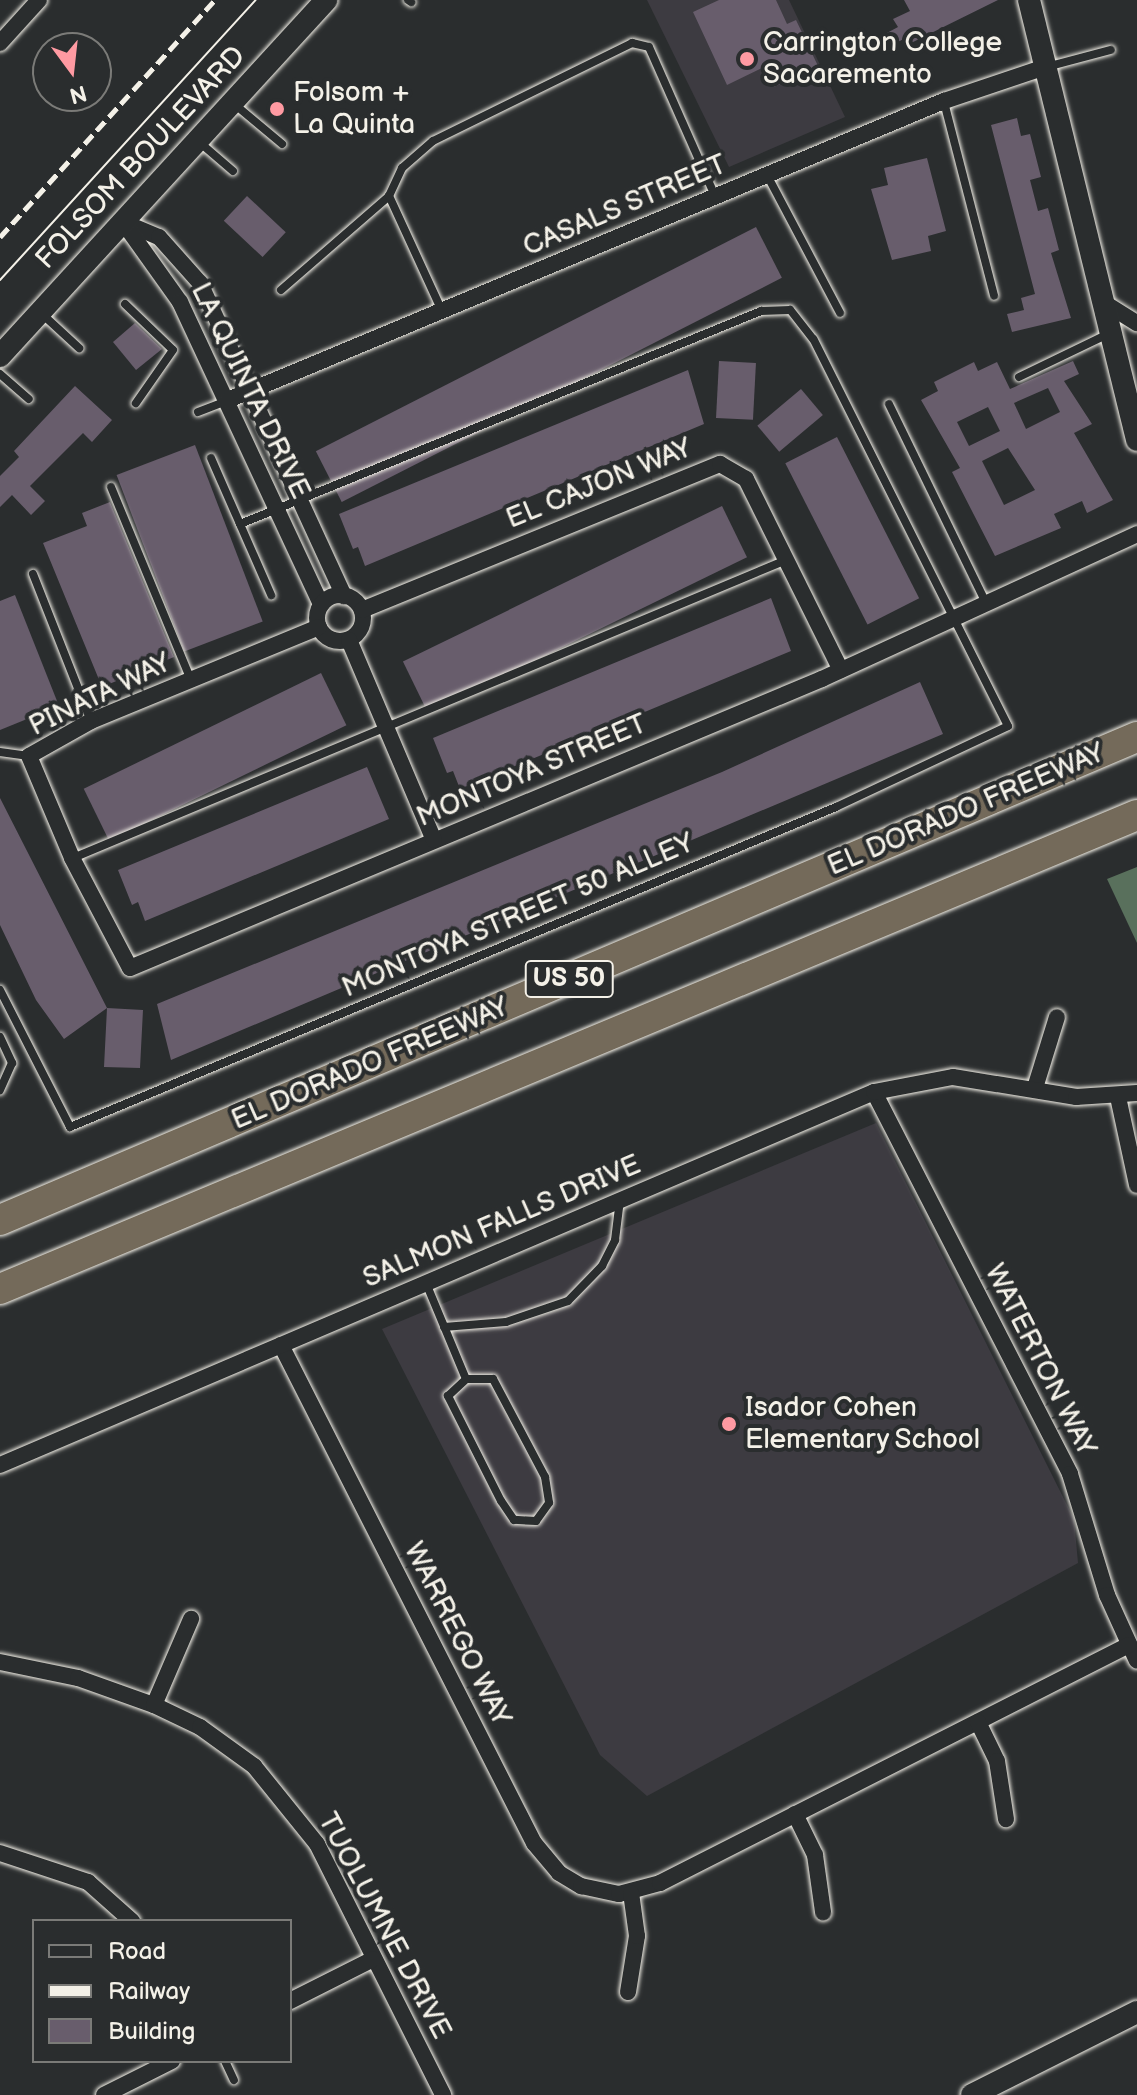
<!DOCTYPE html>
<style>
body{margin:0}
#map{position:relative;width:1137px;height:2095px;overflow:hidden;background:#2a2d2e;font-family:"Balsamiq Sans",sans-serif}
div>[style]{position:absolute}
.built>*{inset:0;background:#3d3b41}
.green>*{inset:0;background:#59705c}
.building>*{inset:0;background:#685d6c;transform-origin:0 0}
.roads{filter:drop-shadow(0 0 2px #f4f1e8) drop-shadow(0 0 2px #f4f1e8)}
.lane>*{height:8px;margin:-4px;padding:0 4px;transform-origin:4px;border-radius:4px;background:#2a2d2e}
.street>*{height:16px;margin:-8px;padding:0 8px;transform-origin:8px;border-radius:8px;background:#2a2d2e}
.street>.ring{margin:-8px;padding:0;box-sizing:content-box;background:none;border:16px solid #2a2d2e;border-radius:50%}
.secondary>*{height:22px;margin:-11px;padding:0 11px;transform-origin:11px;border-radius:11px;background:#2a2d2e}
.highway>*{height:30px;margin:-15px;padding:0 15px;transform-origin:15px;border-radius:15px;background:#746a5a}
.tram>*{height:2px;margin:-1px;padding:0 1px;transform-origin:1px;border-radius:1px;background:#f4f1e8}
.rail>*{height:5px;margin-top:-2.5px;transform-origin:0;background:repeating-linear-gradient(90deg,#f4f1e8 0 12px,transparent 0 18px)}
.dots>*{width:22px;height:22px;translate:-50% -50%;box-sizing:border-box;border:4px solid #2a2d2e;border-radius:50%}
span{translate:-50% -50%;white-space:nowrap;text-align:center;line-height:1.15;-webkit-text-stroke:8px #2a2d2e;paint-order:stroke}
.shield-label span{padding:2px 6px;background:#2a2d2e;border:2px solid;border-radius:6px;-webkit-text-stroke-width:0}
.shield-label{font-size:26px;color:#f4f1e8;font-weight:700}
.poi-label{font-size:28px;color:#f4f1e8}
.left{translate:0 -50%;text-align:left}
.street-label{font-size:28px;color:#f4f1e8}
.legend{position:absolute;left:32px;top:1919px;width:260px;height:144px;box-sizing:border-box;background:#2a2d2e;border:2px solid #7b7b78;margin:0;padding:10px 14px;list-style:none;font-size:24px;color:#f4f1e8}
.legend li{display:flex;align-items:center;gap:16px;height:40px}
.legend b{width:40px;border:2px solid #7b7b78}
.north{position:absolute;left:32px;top:32px;width:80px;height:80px;box-sizing:border-box;background:#2a2d2e;border:2px solid #7b7b78;border-radius:50%;rotate:165deg;font-size:22px;font-weight:700;line-height:32px;text-align:center;color:#f4f1e8}
.north::after{content:'';display:block;margin:auto;width:28px;height:36px;background:#ff9aa2;clip-path:polygon(50% 0,100% 100%,50% 72%,0 100%)}
</style>
<div id="map">
<div class="built">
<div style="clip-path:polygon(647px 0,789px 0,845px 117px,729px 167px)"></div>
<div style="clip-path:polygon(876px 1123px,1074px 1519px,1078px 1563px,647px 1796px,600px 1755px,382px 1329px)"></div>
</div>
<div class="green">
<div style="clip-path:polygon(1137px 867px,1137px 943px,1107px 879px)"></div>
</div>
<div class="building">
<div style="clip-path:polygon(719px 0,776px 0,787px 24px,796px 20px,818px 66px,774px 87px,764px 67px,727px 85px,693px 12px)"></div>
<div style="clip-path:polygon(904px 0,998px 0,907px 45px,904px 39px,891px 45px,885px 34px,898px 27px,893px 19px,910px 11px)"></div>
<div style="clip-path:polygon(1017px 118px,1021px 136px,1030px 134px,1041px 177px,1030px 180px,1038px 211px,1048px 208px,1059px 250px,1051px 253px,1071px 318px,1012px 332px,1007px 314px,1024px 310px,1021px 298px,1035px 294px,991px 125px)"></div>
<div style="clip-path:polygon(927px 158px,946px 231px,928px 236px,931px 251px,892px 260px,871px 189px,888px 185px,884px 168px)"></div>
<div style="left:247px;top:196px;width:53px;height:34px;rotate:43deg"></div>
<div style="left:756px;top:227px;width:57px;height:494px;rotate:63deg"></div>
<div style="clip-path:polygon(135px 323px,162px 349px,136px 370px,113px 342px)"></div>
<div style="left:719px;top:361px;width:37px;height:57px;rotate:3deg"></div>
<div style="clip-path:polygon(evenodd,1073px 361px,1079px 374px,1064px 381px,1092px 424px,1074px 433px,1113px 500px,1087px 513px,1082px 501px,1054px 514px,1061px 528px,995px 556px,952px 472px,960px 468px,921px 400px,938px 391px,934px 382px,974px 362px,978px 371px,997px 362px,1010px 389px,1073px 361px,1048px 388px,1060px 412px,1026px 429px,1014px 403px,1048px 388px,1073px 361px,988px 407px,1000px 431px,969px 446px,957px 422px,988px 407px,1073px 361px,1008px 448px,1035px 490px,1004px 505px,982px 461px,1008px 448px)"></div>
<div style="clip-path:polygon(688px 370px,704px 424px,365px 566px,358px 547px,353px 549px,339px 514px)"></div>
<div style="clip-path:polygon(75px 386px,112px 420px,92px 442px,83px 433px,30px 486px,45px 501px,31px 515px,12px 495px,0 507px,0 476px,19px 457px,14px 451px)"></div>
<div style="left:801px;top:389px;width:34px;height:57px;rotate:50deg"></div>
<div style="left:837px;top:437px;width:181px;height:58px;rotate:63deg"></div>
<div style="left:195px;top:445px;width:189px;height:84px;rotate:69deg"></div>
<div style="clip-path:polygon(110px 502px,174px 657px,102px 687px,43px 543px,87px 526px,82px 513px)"></div>
<div style="left:722px;top:506px;width:57px;height:355px;rotate:64deg"></div>
<div style="clip-path:polygon(15px 595px,59px 706px,0 730px,0 601px)"></div>
<div style="clip-path:polygon(771px 598px,791px 651px,460px 789px,453px 771px,447px 773px,433px 738px)"></div>
<div style="left:321px;top:673px;width:58px;height:264px;rotate:64deg"></div>
<div style="clip-path:polygon(920px 682px,943px 734px,171px 1060px,157px 1004px,722px 772px)"></div>
<div style="clip-path:polygon(367px 767px,389px 819px,145px 921px,138px 902px,132px 905px,118px 870px)"></div>
<div style="clip-path:polygon(0 798px,107px 1008px,143px 1010px,140px 1068px,104px 1067px,107px 1008px,64px 1039px,36px 1000px,0 925px)"></div>
</div>
<div class="roads">
<div class="lane">
<div style="left:408px;top:0;width:4px;rotate:34deg"></div>
<div style="left:1046px;top:67px;width:67px;rotate:-14.7deg"></div>
<div style="left:944px;top:102px;width:200px;rotate:75.5deg"></div>
<div style="left:233px;top:103px;width:64px;rotate:39.9deg"></div>
<div style="left:198px;top:141px;width:46px;rotate:40.6deg"></div>
<div style="left:767px;top:175px;width:156px;rotate:62.1deg"></div>
<div style="left:281px;top:290px;width:143px;rotate:-41deg"></div>
<div style="left:125px;top:304px;width:66px;rotate:43.8deg"></div>
<div style="left:173px;top:350px;width:65px;rotate:124.9deg"></div>
<div style="left:442px;top:311px;width:127px;rotate:-114.7deg"></div>
<div style="left:389px;top:196px;width:31px;rotate:-65deg"></div>
<div style="left:402px;top:168px;width:41px;rotate:-41.1deg"></div>
<div style="left:433px;top:141px;width:222px;rotate:-26.2deg"></div>
<div style="left:632px;top:43px;width:17px;rotate:13deg"></div>
<div style="left:649px;top:47px;width:163px;rotate:66.1deg"></div>
<div style="left:41px;top:313px;width:52px;rotate:42.6deg"></div>
<div style="left:0;top:374px;width:38px;rotate:41deg"></div>
<div style="left:1019px;top:377px;width:101px;rotate:-25.8deg"></div>
<div style="left:889px;top:404px;width:221px;rotate:64deg"></div>
<div style="left:198px;top:412px;width:31px;rotate:-21deg"></div>
<div style="left:211px;top:458px;width:150px;rotate:66.3deg"></div>
<div style="left:111px;top:487px;width:209px;rotate:67.5deg"></div>
<div style="left:33px;top:574px;width:158px;rotate:68.5deg"></div>
<div style="left:0;top:752px;width:29px;rotate:8deg"></div>
<div style="left:73px;top:858px;width:773px;rotate:-22.68deg"></div>
<div style="left:0;top:990px;width:154px;rotate:62.9deg"></div>
<div style="left:70px;top:1127px;width:830px;rotate:-22.67deg"></div>
<div style="left:836px;top:807px;width:190px;rotate:-25.2deg"></div>
<div style="left:1008px;top:726px;width:433px;rotate:-116.7deg"></div>
<div style="left:813px;top:339px;width:37px;rotate:-128deg"></div>
<div style="left:790px;top:310px;width:29px;rotate:178deg"></div>
<div style="left:761px;top:311px;width:563px;rotate:157.76deg"></div>
<div style="left:0;top:1037px;width:29px;rotate:65deg"></div>
<div style="left:12px;top:1063px;width:30px;rotate:114deg"></div>
<div style="left:426px;top:1283px;width:104px;rotate:67.4deg"></div>
<div style="left:444px;top:1327px;width:62px;rotate:-4.6deg"></div>
<div style="left:506px;top:1322px;width:65px;rotate:-18.7deg"></div>
<div style="left:568px;top:1301px;width:49px;rotate:-45.8deg"></div>
<div style="left:602px;top:1266px;width:29px;rotate:-63deg"></div>
<div style="left:615px;top:1240px;width:40px;rotate:-82.9deg"></div>
<div style="left:466px;top:1379px;width:27px"></div>
<div style="left:493px;top:1379px;width:111px;rotate:62deg"></div>
<div style="left:545px;top:1477px;width:26px;rotate:81deg"></div>
<div style="left:549px;top:1503px;width:22px;rotate:126deg"></div>
<div style="left:536px;top:1521px;width:22px;rotate:-177deg"></div>
<div style="left:514px;top:1520px;width:23px;rotate:-124deg"></div>
<div style="left:501px;top:1501px;width:118px;rotate:-116.8deg"></div>
<div style="left:448px;top:1396px;width:25px;rotate:-43deg"></div>
<div style="left:225px;top:2061px;width:21px;rotate:65deg"></div>
</div>
<div class="street">
<div style="left:0;top:43px;width:58px;rotate:-47.8deg"></div>
<div style="left:123px;top:222px;width:39px;rotate:23deg"></div>
<div style="left:159px;top:237px;width:62px;rotate:48.3deg"></div>
<div style="left:200px;top:283px;width:345px;rotate:65.3deg"></div>
<div style="left:123px;top:222px;width:98px;rotate:54.5deg"></div>
<div style="left:180px;top:302px;width:334px;rotate:65deg"></div>
<div style="left:1103px;top:302px;width:40px;rotate:32deg"></div>
<div style="left:228px;top:400px;width:776px;rotate:-22.67deg"></div>
<div style="left:944px;top:101px;width:107px;rotate:-18.6deg"></div>
<div class="ring" style="left:317px;top:595px;width:30px;height:30px"></div>
<div style="left:362px;top:610px;width:387px;rotate:-22.2deg"></div>
<div style="left:720px;top:464px;width:30px;rotate:30deg"></div>
<div style="left:746px;top:479px;width:213px;rotate:63.6deg"></div>
<div style="left:319px;top:627px;width:247px;rotate:157.6deg"></div>
<div style="left:91px;top:721px;width:71px;rotate:150.6deg"></div>
<div style="left:29px;top:756px;width:111px;rotate:67.1deg"></div>
<div style="left:72px;top:858px;width:124px;rotate:62.2deg"></div>
<div style="left:130px;top:968px;width:750px;rotate:-22.67deg"></div>
<div style="left:822px;top:679px;width:347px;rotate:-24.7deg"></div>
<div style="left:349px;top:640px;width:217px;rotate:67deg"></div>
<div style="left:1035px;top:1088px;width:74px;rotate:-72.8deg"></div>
<div style="left:874px;top:1092px;width:429px;rotate:62.8deg"></div>
<div style="left:1070px;top:1474px;width:127px;rotate:73deg"></div>
<div style="left:1107px;top:1595px;width:72px;rotate:65.6deg"></div>
<div style="left:1118px;top:1097px;width:90px;rotate:77.8deg"></div>
<div style="left:281px;top:1345px;width:559px;rotate:63.07deg"></div>
<div style="left:534px;top:1843px;width:39px;rotate:50deg"></div>
<div style="left:559px;top:1873px;width:26px;rotate:31deg"></div>
<div style="left:581px;top:1886px;width:39px;rotate:12deg"></div>
<div style="left:619px;top:1894px;width:42px;rotate:-15deg"></div>
<div style="left:660px;top:1883px;width:526px;rotate:-26.91deg"></div>
<div style="left:0;top:1465px;width:950px;rotate:-23.11deg"></div>
<div style="left:874px;top:1092px;width:80px;rotate:-10.8deg"></div>
<div style="left:953px;top:1077px;width:125px;rotate:9.2deg"></div>
<div style="left:1076px;top:1097px;width:61px;rotate:-3.8deg"></div>
<div style="left:0;top:1662px;width:80px;rotate:11.6deg"></div>
<div style="left:78px;top:1678px;width:81px;rotate:19.6deg"></div>
<div style="left:154px;top:1705px;width:51px;rotate:25.6deg"></div>
<div style="left:200px;top:1727px;width:67px;rotate:35.8deg"></div>
<div style="left:254px;top:1766px;width:100px;rotate:51.1deg"></div>
<div style="left:317px;top:1844px;width:281px;rotate:63.3deg"></div>
<div style="left:154px;top:1705px;width:94px;rotate:-66.7deg"></div>
<div style="left:978px;top:1722px;width:43px;rotate:64deg"></div>
<div style="left:997px;top:1761px;width:59px;rotate:81.2deg"></div>
<div style="left:795px;top:1814px;width:46px;rotate:64deg"></div>
<div style="left:815px;top:1855px;width:58px;rotate:82deg"></div>
<div style="left:0;top:1853px;width:93px;rotate:18.2deg"></div>
<div style="left:88px;top:1882px;width:59px;rotate:41.6deg"></div>
<div style="left:628px;top:1992px;width:57px;rotate:-80.9deg"></div>
<div style="left:637px;top:1936px;width:43px;rotate:-97.9deg"></div>
<div style="left:290px;top:2001px;width:93px;rotate:-26.8deg"></div>
<div style="left:104px;top:2095px;width:76px;rotate:-26.6deg"></div>
</div>
<div class="secondary">
<div style="left:1029px;top:0;width:453px;rotate:76.2deg"></div>
<div style="left:0;top:356px;width:483px;rotate:-47.5deg"></div>
<div style="left:972px;top:2095px;width:185px;rotate:-26.7deg"></div>
</div>
<div class="highway">
<div style="left:0;top:1220px;width:1235px;rotate:-23.02deg"></div>
<div style="left:0;top:1289px;width:1232px;rotate:-22.63deg"></div>
</div>
</div>
<div class="tram">
<div style="left:0;top:280px;width:379px;rotate:-47.6deg"></div>
</div>
<div class="rail">
<div style="left:0;top:237px;width:320px;rotate:-47.8deg"></div>
</div>
<div class="dots">
<div style="left:747px;top:59px;background:#ff9aa2"></div>
<div style="left:277px;top:109px;background:#ff9aa2"></div>
<div style="left:729px;top:1424px;background:#ff9aa2"></div>
</div>
<div class="shield-label">
<span style="left:569px;top:979px">US 50</span>
</div>
<div class="poi-label">
<span class="left" style="left:763px;top:59px">Carrington College<br>Sacaremento</span>
<span class="left" style="left:293px;top:109px">Folsom +<br>La Quinta</span>
<span class="left" style="left:745px;top:1424px">Isador Cohen<br>Elementary School</span>
</div>
<div class="street-label">
<span style="left:141px;top:158px;rotate:-47deg">FOLSOM BOULEVARD</span>
<span style="left:625px;top:206px;rotate:-23deg">CASALS STREET</span>
<span style="left:250px;top:391px;rotate:64deg">LA QUINTA DRIVE</span>
<span style="left:599px;top:484px;rotate:-22deg">EL CAJON WAY</span>
<span style="left:100px;top:695px;rotate:-26deg">PINATA WAY</span>
<span style="left:532px;top:771px;rotate:-23deg">MONTOYA STREET</span>
<span style="left:966px;top:810px;rotate:-23deg">EL DORADO FREEWAY</span>
<span style="left:518px;top:916px;rotate:-23deg">MONTOYA STREET 50 ALLEY</span>
<span style="left:370px;top:1064px;rotate:-23deg">EL DORADO FREEWAY</span>
<span style="left:502px;top:1222px;rotate:-23deg">SALMON FALLS DRIVE</span>
<span style="left:1040px;top:1360px;rotate:63deg">WATERTON WAY</span>
<span style="left:457px;top:1634px;rotate:63deg">WARREGO WAY</span>
<span style="left:384px;top:1926px;rotate:62deg">TUOLUMNE DRIVE</span>
</div>
<ul class="legend">
<li><b style="height:10px;background:#2a2d2e"></b>Road</li>
<li><b style="height:10px;background:#f4f1e8"></b>Railway</li>
<li><b style="height:22px;background:#685d6c"></b>Building</li>
</ul>
<div class="north">N</div>
</div>
